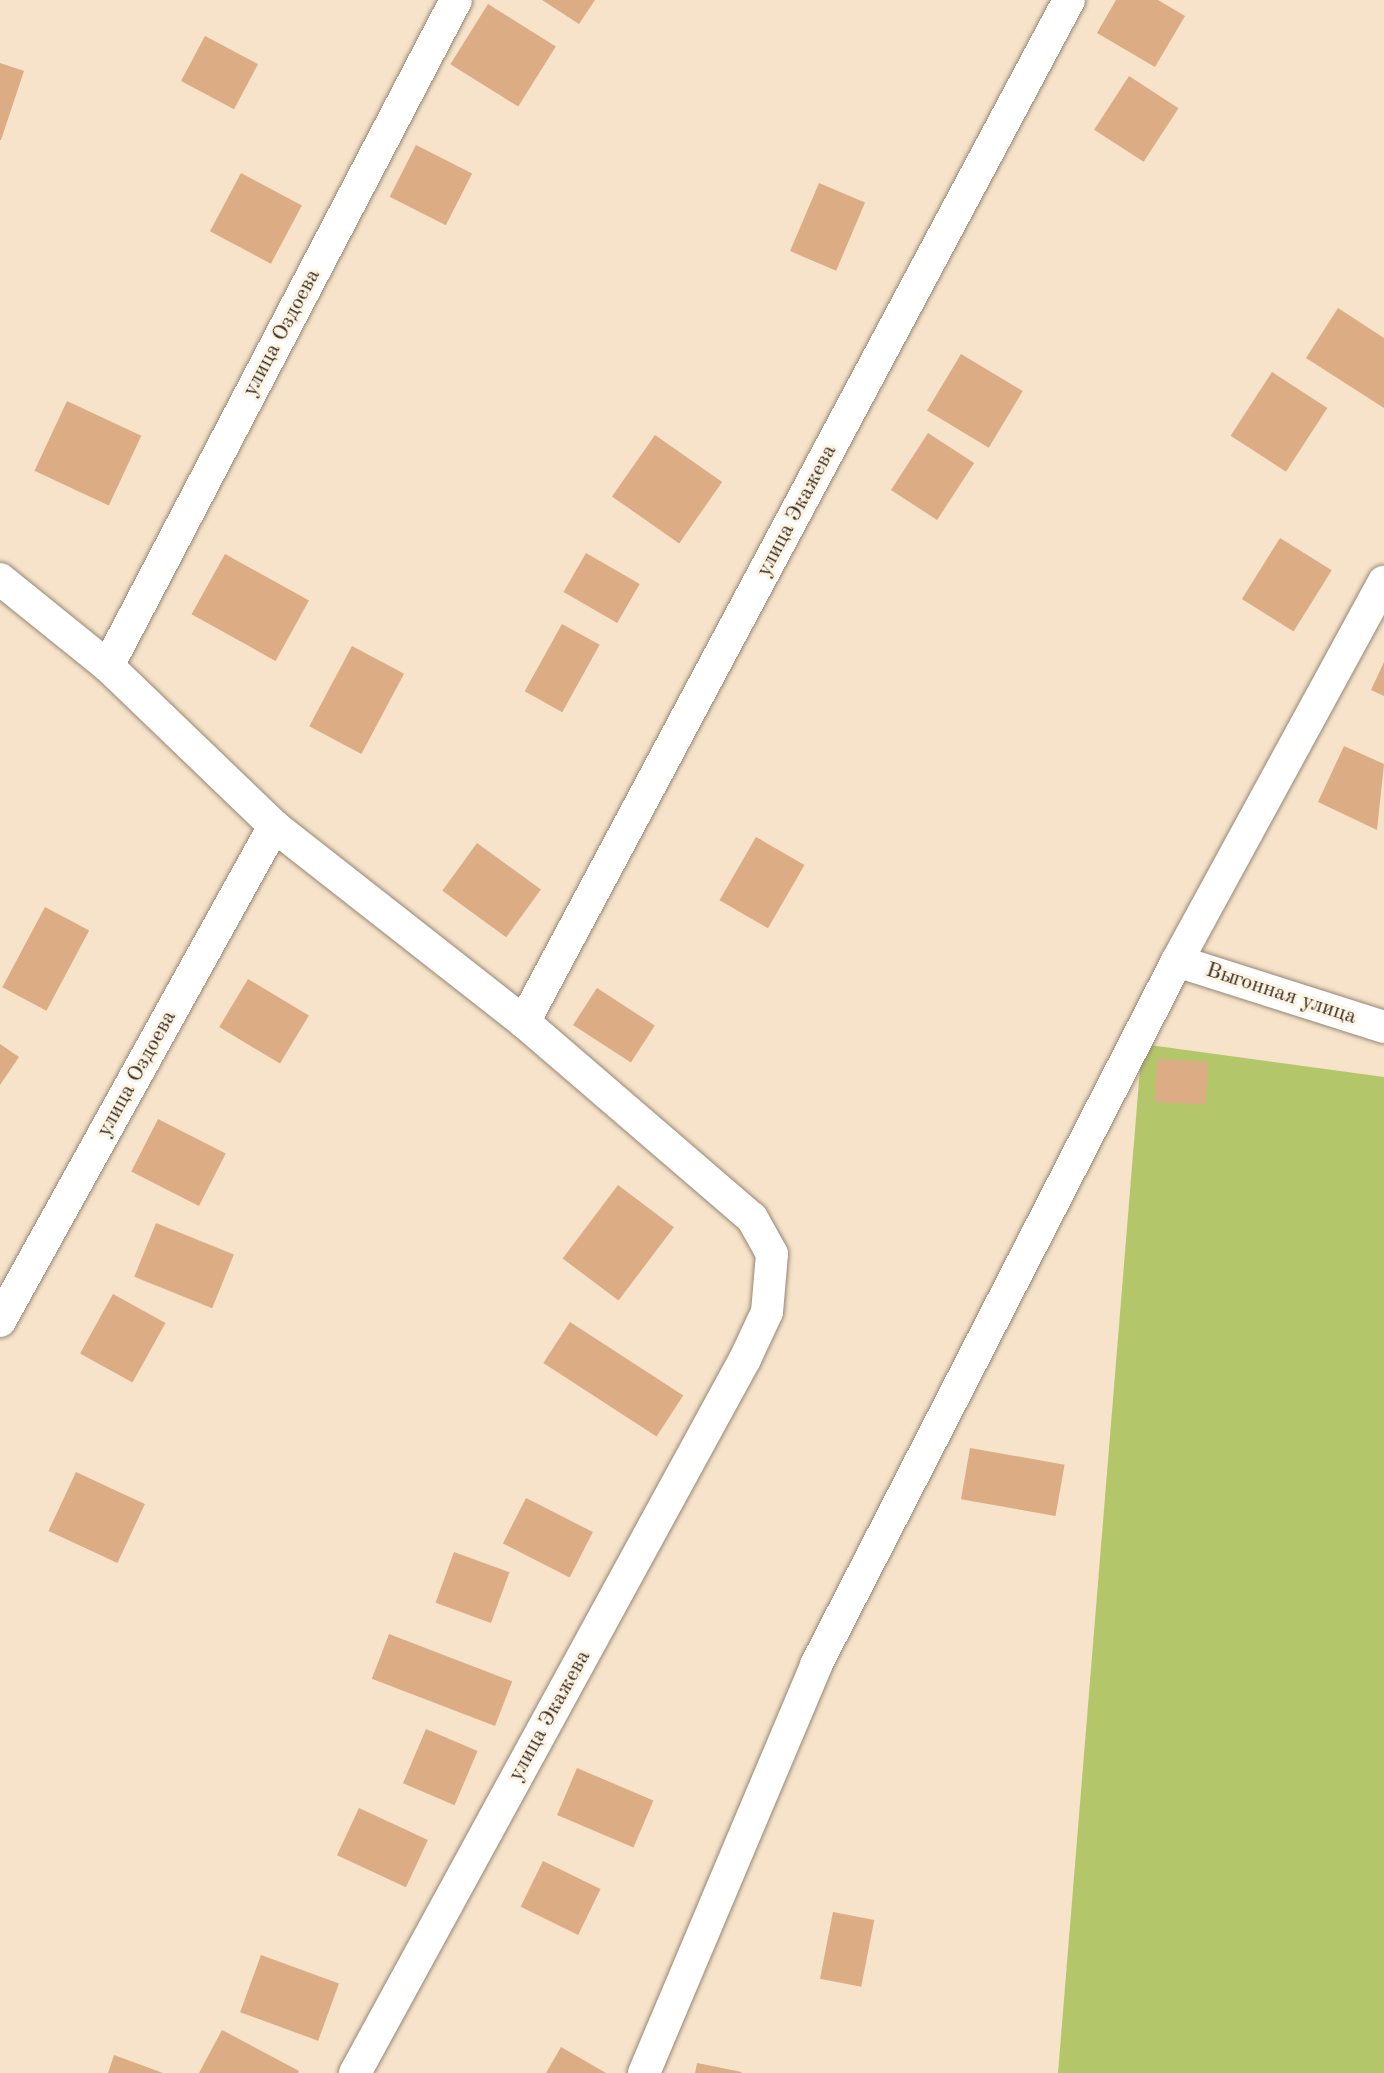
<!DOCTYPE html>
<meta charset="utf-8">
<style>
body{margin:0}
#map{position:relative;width:1384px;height:2073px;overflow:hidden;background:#f6e3ca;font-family:"Old Standard TT",serif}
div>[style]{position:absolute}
.green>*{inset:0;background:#b3c76a}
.building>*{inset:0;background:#dcad84;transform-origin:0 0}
.roads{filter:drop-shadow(0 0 2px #988674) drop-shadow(0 0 2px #988674)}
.street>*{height:32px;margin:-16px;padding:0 16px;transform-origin:16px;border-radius:16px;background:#fff}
span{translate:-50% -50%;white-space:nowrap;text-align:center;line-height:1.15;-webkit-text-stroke:6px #fcf5e5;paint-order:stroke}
.street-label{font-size:22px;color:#3b2a1e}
</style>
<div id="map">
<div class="green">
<div style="clip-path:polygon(1142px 1044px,1384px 1077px,1384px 2073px,1058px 2073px)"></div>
</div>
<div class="building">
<div style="clip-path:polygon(542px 0,595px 0,579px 24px)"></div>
<div style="clip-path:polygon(1116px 0,1158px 0,1185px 16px,1155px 67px,1097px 33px)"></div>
<div style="left:488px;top:4px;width:80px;height:71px;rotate:32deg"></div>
<div style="left:205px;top:36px;width:60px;height:51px;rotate:28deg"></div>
<div style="clip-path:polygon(0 63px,24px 71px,1px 140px,0 140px)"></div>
<div style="left:1129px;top:76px;width:59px;height:64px;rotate:33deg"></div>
<div style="left:416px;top:145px;width:63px;height:58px;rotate:27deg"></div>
<div style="left:241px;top:173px;width:69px;height:66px;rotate:28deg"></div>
<div style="left:819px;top:183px;width:50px;height:74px;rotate:23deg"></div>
<div style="clip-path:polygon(1338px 308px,1384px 338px,1384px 408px,1306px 358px)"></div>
<div style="left:961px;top:354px;width:72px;height:66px;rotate:31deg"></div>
<div style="left:1272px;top:372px;width:66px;height:76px;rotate:33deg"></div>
<div style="left:67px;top:401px;width:82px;height:77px;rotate:25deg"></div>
<div style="left:928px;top:433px;width:55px;height:68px;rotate:33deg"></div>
<div style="left:655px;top:435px;width:82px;height:75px;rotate:35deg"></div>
<div style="left:1280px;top:538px;width:61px;height:72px;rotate:32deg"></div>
<div style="left:586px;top:553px;width:62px;height:45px;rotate:30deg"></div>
<div style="left:225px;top:554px;width:96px;height:69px;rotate:29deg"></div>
<div style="left:562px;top:624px;width:43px;height:77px;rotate:29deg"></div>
<div style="left:352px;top:646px;width:59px;height:91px;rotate:28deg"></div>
<div style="clip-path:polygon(1384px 662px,1384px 696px,1371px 690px)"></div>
<div style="clip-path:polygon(1344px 746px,1384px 764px,1377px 830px,1318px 802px)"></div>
<div style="left:756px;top:837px;width:56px;height:73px;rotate:30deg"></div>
<div style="left:477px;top:843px;width:79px;height:59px;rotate:36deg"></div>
<div style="left:45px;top:907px;width:50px;height:91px;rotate:28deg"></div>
<div style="left:248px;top:979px;width:71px;height:56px;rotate:31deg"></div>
<div style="left:597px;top:988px;width:69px;height:44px;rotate:33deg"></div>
<div style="clip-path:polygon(0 1044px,19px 1057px,0 1085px)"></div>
<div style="left:1157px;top:1059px;width:51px;height:43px;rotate:3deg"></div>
<div style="left:158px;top:1119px;width:76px;height:59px;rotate:27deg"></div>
<div style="left:618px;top:1185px;width:70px;height:92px;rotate:37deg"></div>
<div style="left:156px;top:1223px;width:84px;height:58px;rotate:22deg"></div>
<div style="left:113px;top:1294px;width:60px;height:68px;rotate:29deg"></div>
<div style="left:570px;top:1322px;width:135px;height:49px;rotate:33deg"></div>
<div style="left:970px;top:1448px;width:96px;height:52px;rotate:10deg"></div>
<div style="left:76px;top:1472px;width:76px;height:65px;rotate:25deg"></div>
<div style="left:526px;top:1498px;width:75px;height:51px;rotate:27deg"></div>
<div style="left:454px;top:1552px;width:59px;height:54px;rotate:20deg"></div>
<div style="left:389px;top:1634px;width:132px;height:48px;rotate:21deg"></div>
<div style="left:426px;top:1729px;width:56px;height:59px;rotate:23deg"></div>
<div style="left:577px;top:1768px;width:83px;height:51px;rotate:23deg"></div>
<div style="left:359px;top:1808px;width:76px;height:52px;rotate:25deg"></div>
<div style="left:543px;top:1861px;width:64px;height:51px;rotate:26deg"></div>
<div style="left:833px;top:1912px;width:42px;height:68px;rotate:11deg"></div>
<div style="left:261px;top:1955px;width:83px;height:61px;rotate:20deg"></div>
<div style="clip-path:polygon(222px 2030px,299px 2071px,298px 2073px,199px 2073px)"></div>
<div style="clip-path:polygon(561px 2047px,606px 2073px,546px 2073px)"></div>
<div style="clip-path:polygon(114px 2055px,163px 2073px,108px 2073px)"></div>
<div style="clip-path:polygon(697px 2063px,742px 2072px,741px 2073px,695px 2073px)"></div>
</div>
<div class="roads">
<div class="street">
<div style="left:0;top:579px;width:139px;rotate:38.9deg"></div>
<div style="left:108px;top:666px;width:231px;rotate:43.9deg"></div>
<div style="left:274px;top:826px;width:318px;rotate:38.1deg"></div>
<div style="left:524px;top:1022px;width:301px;rotate:40.7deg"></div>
<div style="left:752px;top:1218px;width:41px;rotate:60.9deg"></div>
<div style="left:772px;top:1254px;width:58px;rotate:94.9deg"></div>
<div style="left:767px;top:1312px;width:52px;rotate:115.1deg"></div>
<div style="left:745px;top:1359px;width:814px;rotate:118.64deg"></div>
<div style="left:108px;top:666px;width:751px;rotate:-62.41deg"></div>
<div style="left:1177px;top:961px;width:217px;rotate:17.7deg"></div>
<div style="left:524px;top:1022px;width:1158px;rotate:-61.93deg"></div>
<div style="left:0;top:1321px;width:566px;rotate:-61.03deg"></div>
<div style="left:644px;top:2073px;width:443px;rotate:-67.1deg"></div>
<div style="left:816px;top:1665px;width:791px;rotate:-62.85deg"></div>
<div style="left:1177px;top:961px;width:432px;rotate:-61.4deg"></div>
</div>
</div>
<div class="street-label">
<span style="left:282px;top:333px;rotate:-62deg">улица Оздоева</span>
<span style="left:797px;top:511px;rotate:-62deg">улица Экажева</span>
<span style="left:1281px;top:994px;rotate:18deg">Выгонная улица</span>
<span style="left:137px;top:1074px;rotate:-61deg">улица Оздоева</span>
<span style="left:550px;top:1716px;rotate:-61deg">улица Экажева</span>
</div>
</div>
